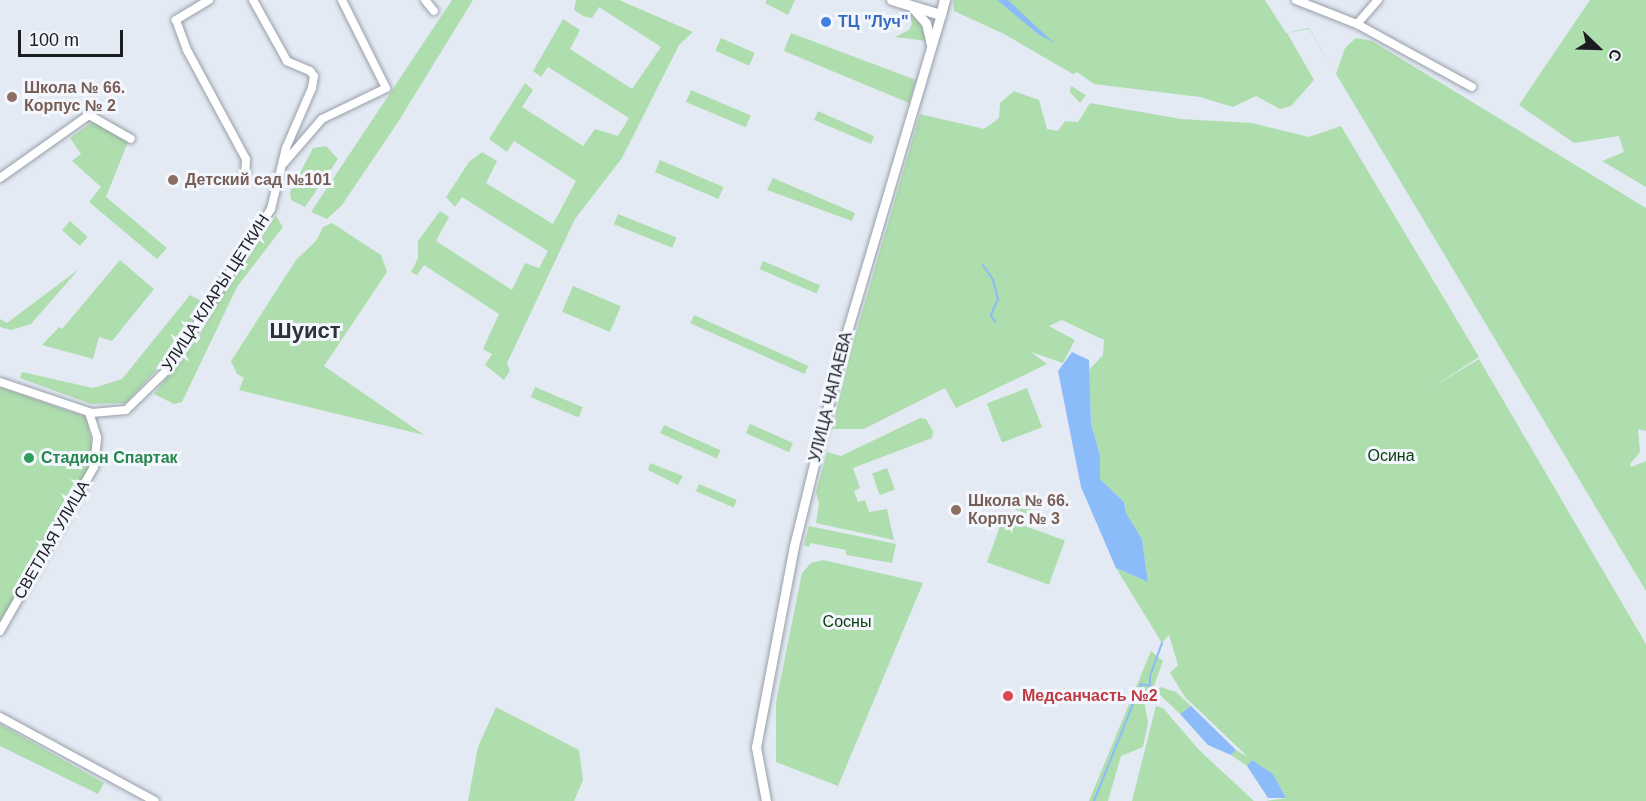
<!DOCTYPE html>
<meta charset="utf-8">
<style>
body{margin:0}
#map{position:relative;width:1646px;height:801px;overflow:hidden;background:#e3eaf4;font-family:Arial,sans-serif}
div>[style]{position:absolute}
.green>*{inset:0;background:#aedead;transform-origin:0 0}
.water>*{inset:0;background:#8bbbf8}
.stream>*{height:2px;margin:-1px;padding:0 1px;transform-origin:1px;border-radius:1px;background:#8bbbf8}
.roads{filter:drop-shadow(0 0 2px #989fa8) drop-shadow(0 0 2px #989fa8)}
.minor>*{height:8px;margin:-4px;padding:0 4px;transform-origin:4px;border-radius:4px;background:#fff}
.tertiary>*{height:9px;margin:-4.5px;padding:0 4.5px;transform-origin:4.5px;border-radius:4.5px;background:#fff}
.secondary>*{height:10px;margin:-5px;padding:0 5px;transform-origin:5px;border-radius:5px;background:#fff}
.dots>*{width:16px;height:16px;translate:-50% -50%;box-sizing:border-box;border:3px solid #f3f7fd;border-radius:50%}
span{translate:-50% -50%;white-space:nowrap;text-align:center;line-height:1.15;-webkit-text-stroke:6px #f3f7fd;paint-order:stroke}
.shop-label{font-size:16px;color:#366cbe;font-weight:700}
.left{translate:0 -50%;text-align:left}
.education-label{font-size:16px;color:#785e54;font-weight:700}
.street-label{font-size:16px;color:#1b1d21}
.park-label{font-size:16px;color:#0b4010}
.leisure-label{font-size:16px;color:#27864d;font-weight:700}
.health-label{font-size:16px;color:#be3a42;font-weight:700}
.district-label{font-size:22px;color:#2d323a;font-weight:700}
.north{position:absolute;left:1568px;top:18px;width:60px;height:60px;-webkit-text-stroke:4px #f3f7fd;paint-order:stroke;rotate:113deg;font-size:16px;font-weight:700;line-height:24px;text-align:center;color:#1b1d21}
.north::after{content:'';display:block;margin:auto;width:21px;height:27px;background:#1b1d21;clip-path:polygon(50% 0,100% 100%,50% 72%,0 100%)}
.scale{position:absolute;left:18px;top:30px;width:105px;height:27px;box-sizing:border-box;border:3px solid #1b1d21;border-top:0;padding-left:8px;font-size:18px;line-height:21px;white-space:nowrap;color:#1b1d21;-webkit-text-stroke:4px #f3f7fd;paint-order:stroke}
</style>
<div id="map">
<div class="green">
<div style="clip-path:polygon(452px 0,473px 0,398px 122px,342px 205px,327px 219px,311px 212px)"></div>
<div style="clip-path:polygon(576px 0,619px 0,693px 32px,679px 45px,622px 158px,575px 219px,507px 363px,510px 371px,504px 380px,485px 365px,492px 354px,483px 349px,499px 314px,424px 265px,417px 275px,411px 272px,418px 258px,418px 241px,440px 211px,449px 217px,436px 241px,512px 290px,525px 263px,539px 268px,548px 251px,462px 197px,455px 207px,446px 197px,469px 162px,482px 152px,497px 161px,486px 183px,553px 224px,576px 181px,514px 141px,507px 152px,489px 139px,525px 83px,533px 90px,522px 107px,583px 146px,595px 129px,618px 136px,629px 118px,548px 67px,541px 77px,533px 71px,563px 19px,580px 30px,570px 49px,632px 89px,661px 47px,599px 7px,592px 18px,583px 16px,574px 10px)"></div>
<div style="clip-path:polygon(767px 0,795px 0,788px 15px,765px 3px)"></div>
<div style="clip-path:polygon(953px 0,1265px 0,1286px 33px,1309px 28px,1336px 74px,1345px 48px,1356px 38px,1372px 41px,1646px 208px,1646px 431px,1638px 429px,1640px 452px,1630px 464px,1631px 467px,1646px 461px,1646px 591px,1309px 29px,1287px 33px,1314px 80px,1291px 106px,1280px 109px,1256px 96px,1233px 107px,1200px 97px,1094px 84px,1077px 72px,1073px 74px,1071px 86px,1086px 95px,1080px 103px,1070px 92px,1065px 121px,1078px 122px,1090px 103px,1181px 119px,1252px 123px,1309px 137px,1341px 126px,1479px 357px,1431px 388px,1479px 359px,1646px 644px,1646px 801px,1266px 801px,1286px 798px,1273px 774px,1252px 760px,1247px 766px,1231px 755px,1236px 750px,1248px 757px,1185px 697px,1170px 673px,1178px 665px,1169px 635px,1162px 643px,1116px 568px,1148px 582px,1142px 539px,1126px 514px,1124px 502px,1100px 479px,1100px 455px,1091px 424px,1089px 370px,1103px 355px,1104px 340px,1062px 320px,1049px 326px,1075px 340px,1063px 363px,1031px 352px,1047px 364px,956px 408px,945px 388px,864px 429px,832px 429px,853px 343px,920px 114px,984px 129px,999px 118px,1000px 103px,1014px 91px,1039px 100px,1047px 129px,1058px 131px,1065px 121px,1073px 74px,1004px 34px,954px 11px)"></div>
<div style="clip-path:polygon(1590px 0,1646px 0,1646px 187px,1602px 161px,1624px 152px,1619px 136px,1574px 143px,1519px 105px)"></div>
<div style="clip-path:polygon(909px 11px,925px 25px,927px 41px,895px 37px,909px 30px,912px 24px)"></div>
<div style="clip-path:polygon(791px 33px,916px 80px,909px 103px,784px 51px)"></div>
<div style="left:721px;top:38px;width:37px;height:14px;rotate:24deg"></div>
<div style="left:691px;top:90px;width:65px;height:13px;rotate:23deg"></div>
<div style="clip-path:polygon(818px 111px,874px 136px,871px 144px,814px 120px)"></div>
<div style="clip-path:polygon(94px 121px,128px 142px,106px 197px,167px 248px,157px 259px,89px 202px,101px 187px,72px 161px,81px 154px,70px 138px)"></div>
<div style="clip-path:polygon(326px 146px,338px 159px,305px 207px,291px 200px,290px 192px,313px 148px)"></div>
<div style="left:660px;top:160px;width:69px;height:13px;rotate:23deg"></div>
<div style="clip-path:polygon(773px 178px,855px 213px,852px 221px,767px 190px)"></div>
<div style="left:618px;top:214px;width:63px;height:11px;rotate:22deg"></div>
<div style="clip-path:polygon(276px 216px,283px 227px,237px 287px,182px 402px,174px 404px,154px 394px,198px 338px,242px 258px)"></div>
<div style="left:70px;top:221px;width:24px;height:12px;rotate:42deg"></div>
<div style="clip-path:polygon(332px 223px,381px 255px,387px 272px,324px 366px,424px 435px,239px 390px,244px 378px,237px 374px,231px 361px,296px 260px,316px 241px,323px 227px)"></div>
<div style="clip-path:polygon(120px 260px,154px 289px,112px 341px,99px 337px,93px 359px,42px 345px,59px 327px,62px 329px)"></div>
<div style="left:763px;top:261px;width:62px;height:9px;rotate:23deg"></div>
<div style="clip-path:polygon(79px 269px,31px 324px,11px 330px,0 327px,0 319px,7px 323px)"></div>
<div style="left:573px;top:286px;width:52px;height:28px;rotate:23deg"></div>
<div style="clip-path:polygon(190px 295px,203px 302px,164px 362px,126px 403px,91px 404px,20px 378px,22px 372px,93px 388px,122px 379px)"></div>
<div style="left:694px;top:315px;width:125px;height:9px;rotate:24deg"></div>
<div style="clip-path:polygon(0 387px,86px 417px,93px 449px,87px 475px,0 628px)"></div>
<div style="left:535px;top:387px;width:52px;height:11px;rotate:23deg"></div>
<div style="left:1027px;top:388px;width:42px;height:43px;rotate:69deg"></div>
<div style="clip-path:polygon(920px 418px,926px 419px,933px 431px,932px 438px,853px 468px,860px 488px,854px 491px,858px 502px,865px 500px,869px 512px,887px 509px,894px 540px,816px 523px,819px 504px,816px 492px,827px 452px,841px 456px)"></div>
<div style="left:750px;top:424px;width:47px;height:10px;rotate:24deg"></div>
<div style="left:664px;top:425px;width:62px;height:9px;rotate:24deg"></div>
<div style="clip-path:polygon(650px 463px,683px 476px,678px 485px,648px 470px)"></div>
<div style="left:887px;top:468px;width:23px;height:16px;rotate:70deg"></div>
<div style="left:699px;top:484px;width:41px;height:8px;rotate:23deg"></div>
<div style="clip-path:polygon(1026px 496px,1033px 516px,1002px 504px)"></div>
<div style="left:1003px;top:518px;width:66px;height:47px;rotate:20deg"></div>
<div style="clip-path:polygon(809px 526px,896px 544px,892px 563px,846px 555px,846px 550px,810px 543px,809px 547px,804px 545px)"></div>
<div style="clip-path:polygon(823px 560px,923px 583px,838px 786px,776px 762px,776px 702px,802px 573px,811px 563px)"></div>
<div style="clip-path:polygon(1151px 651px,1163px 661px,1151px 694px,1144px 700px,1148px 723px,1143px 747px,1121px 756px,1108px 801px,1089px 801px)"></div>
<div style="clip-path:polygon(1160px 687px,1176px 692px,1191px 706px,1180px 714px,1157px 692px)"></div>
<div style="clip-path:polygon(1156px 706px,1163px 708px,1199px 750px,1254px 801px,1132px 801px)"></div>
<div style="clip-path:polygon(496px 707px,579px 750px,583px 780px,574px 801px,468px 801px,478px 747px)"></div>
<div style="clip-path:polygon(0 724px,104px 783px,98px 794px,0 746px)"></div>
</div>
<div class="water">
<div style="clip-path:polygon(997px 0,1008px 0,1054px 43px,1038px 34px)"></div>
<div style="clip-path:polygon(1072px 352px,1089px 360px,1091px 424px,1100px 455px,1100px 479px,1124px 502px,1126px 513px,1142px 539px,1148px 582px,1116px 568px,1081px 487px,1058px 371px)"></div>
<div style="clip-path:polygon(1191px 706px,1236px 750px,1231px 755px,1208px 745px,1180px 714px)"></div>
<div style="clip-path:polygon(1252px 760px,1273px 774px,1286px 798px,1268px 798px,1247px 766px)"></div>
</div>
<div class="stream">
<div style="left:983px;top:265px;width:18px;rotate:56deg"></div>
<div style="left:993px;top:280px;width:20px;rotate:75deg"></div>
<div style="left:998px;top:299px;width:17px;rotate:114deg"></div>
<div style="left:991px;top:315px;width:8px;rotate:60deg"></div>
<div style="left:1156px;top:690px;width:7px;rotate:-146deg"></div>
<div style="left:1150px;top:686px;width:10px;rotate:-90deg"></div>
<div style="left:1150px;top:676px;width:35px;rotate:-70deg"></div>
<div style="left:1094px;top:801px;width:126px;rotate:-68.1deg"></div>
<div style="left:1141px;top:684px;width:9px;rotate:13deg"></div>
</div>
<div class="roads">
<div class="minor">
<div style="left:209px;top:0;width:39px;rotate:149deg"></div>
<div style="left:176px;top:20px;width:32px;rotate:70deg"></div>
<div style="left:187px;top:50px;width:124px;rotate:61.6deg"></div>
<div style="left:246px;top:159px;width:18px;rotate:93deg"></div>
<div style="left:425px;top:0;width:14px;rotate:51deg"></div>
<div style="left:1296px;top:0;width:66px;rotate:21.5deg"></div>
<div style="left:1357px;top:24px;width:131px;rotate:28.7deg"></div>
<div style="left:1357px;top:24px;width:32px;rotate:-49deg"></div>
<div style="left:284px;top:163px;width:58px;rotate:-49.2deg"></div>
<div style="left:322px;top:119px;width:71px;rotate:-25.8deg"></div>
<div style="left:386px;top:88px;width:98px;rotate:-116.6deg"></div>
<div style="left:0;top:178px;width:109px;rotate:-35.3deg"></div>
<div style="left:89px;top:115px;width:48px;rotate:29.7deg"></div>
<div style="left:0;top:382px;width:97px;rotate:18.6deg"></div>
<div style="left:92px;top:413px;width:34px;rotate:-5deg"></div>
<div style="left:126px;top:410px;width:60px;rotate:-44.3deg"></div>
<div style="left:169px;top:368px;width:189px;rotate:-57.3deg"></div>
<div style="left:271px;top:209px;width:63px;rotate:-76.2deg"></div>
<div style="left:286px;top:148px;width:65px;rotate:-66.6deg"></div>
<div style="left:312px;top:88px;width:12px;rotate:-81deg"></div>
<div style="left:314px;top:76px;width:6px;rotate:-129deg"></div>
<div style="left:310px;top:71px;width:25px;rotate:-157deg"></div>
<div style="left:287px;top:61px;width:70px;rotate:-119.1deg"></div>
<div style="left:0;top:631px;width:189px;rotate:-60.2deg"></div>
<div style="left:94px;top:467px;width:30px;rotate:-84deg"></div>
<div style="left:97px;top:437px;width:26px;rotate:-108deg"></div>
<div style="left:0;top:717px;width:176px;rotate:28.5deg"></div>
</div>
<div class="tertiary">
<div style="left:912px;top:7px;width:21px;rotate:49deg"></div>
<div style="left:926px;top:23px;width:22px;rotate:77deg"></div>
<div style="left:766px;top:801px;width:55px;rotate:-100.5deg"></div>
<div style="left:756px;top:747px;width:205px;rotate:-79.3deg"></div>
<div style="left:794px;top:546px;width:207px;rotate:-76.3deg"></div>
<div style="left:843px;top:345px;width:344px;rotate:-73.5deg"></div>
</div>
<div class="secondary">
<div style="left:892px;top:0;width:51px;rotate:17deg"></div>
<div style="left:941px;top:15px;width:16px;rotate:-75deg"></div>
</div>
</div>
<div class="dots">
<div style="left:826px;top:22px;background:#3f7fe0"></div>
<div style="left:12px;top:97px;background:#8d6e63"></div>
<div style="left:173px;top:180px;background:#8d6e63"></div>
<div style="left:29px;top:458px;background:#2e9e5b"></div>
<div style="left:956px;top:510px;background:#8d6e63"></div>
<div style="left:1008px;top:696px;background:#e0444e"></div>
</div>
<div class="shop-label">
<span class="left" style="left:838px;top:22px">ТЦ "Луч"</span>
</div>
<div class="education-label">
<span class="left" style="left:24px;top:97px">Школа № 66.<br>Корпус № 2</span>
<span class="left" style="left:185px;top:180px">Детский сад №101</span>
<span class="left" style="left:968px;top:510px">Школа № 66.<br>Корпус № 3</span>
</div>
<div class="street-label">
<span style="left:216px;top:293px;rotate:-57deg">УЛИЦА КЛАРЫ ЦЕТКИН</span>
<span style="left:831px;top:397px;rotate:-76deg">УЛИЦА ЧАПАЕВА</span>
<span style="left:52px;top:540px;rotate:-60deg">СВЕТЛАЯ УЛИЦА</span>
</div>
<div class="park-label">
<span style="left:1391px;top:456px">Осина</span>
<span style="left:847px;top:622px">Сосны</span>
</div>
<div class="leisure-label">
<span class="left" style="left:41px;top:458px">Стадион Спартак</span>
</div>
<div class="health-label">
<span class="left" style="left:1022px;top:696px">Медсанчасть №2</span>
</div>
<div class="district-label">
<span style="left:305px;top:331px">Шуист</span>
</div>
<div class="north">С</div>
<div class="scale">100 m</div>
</div>
